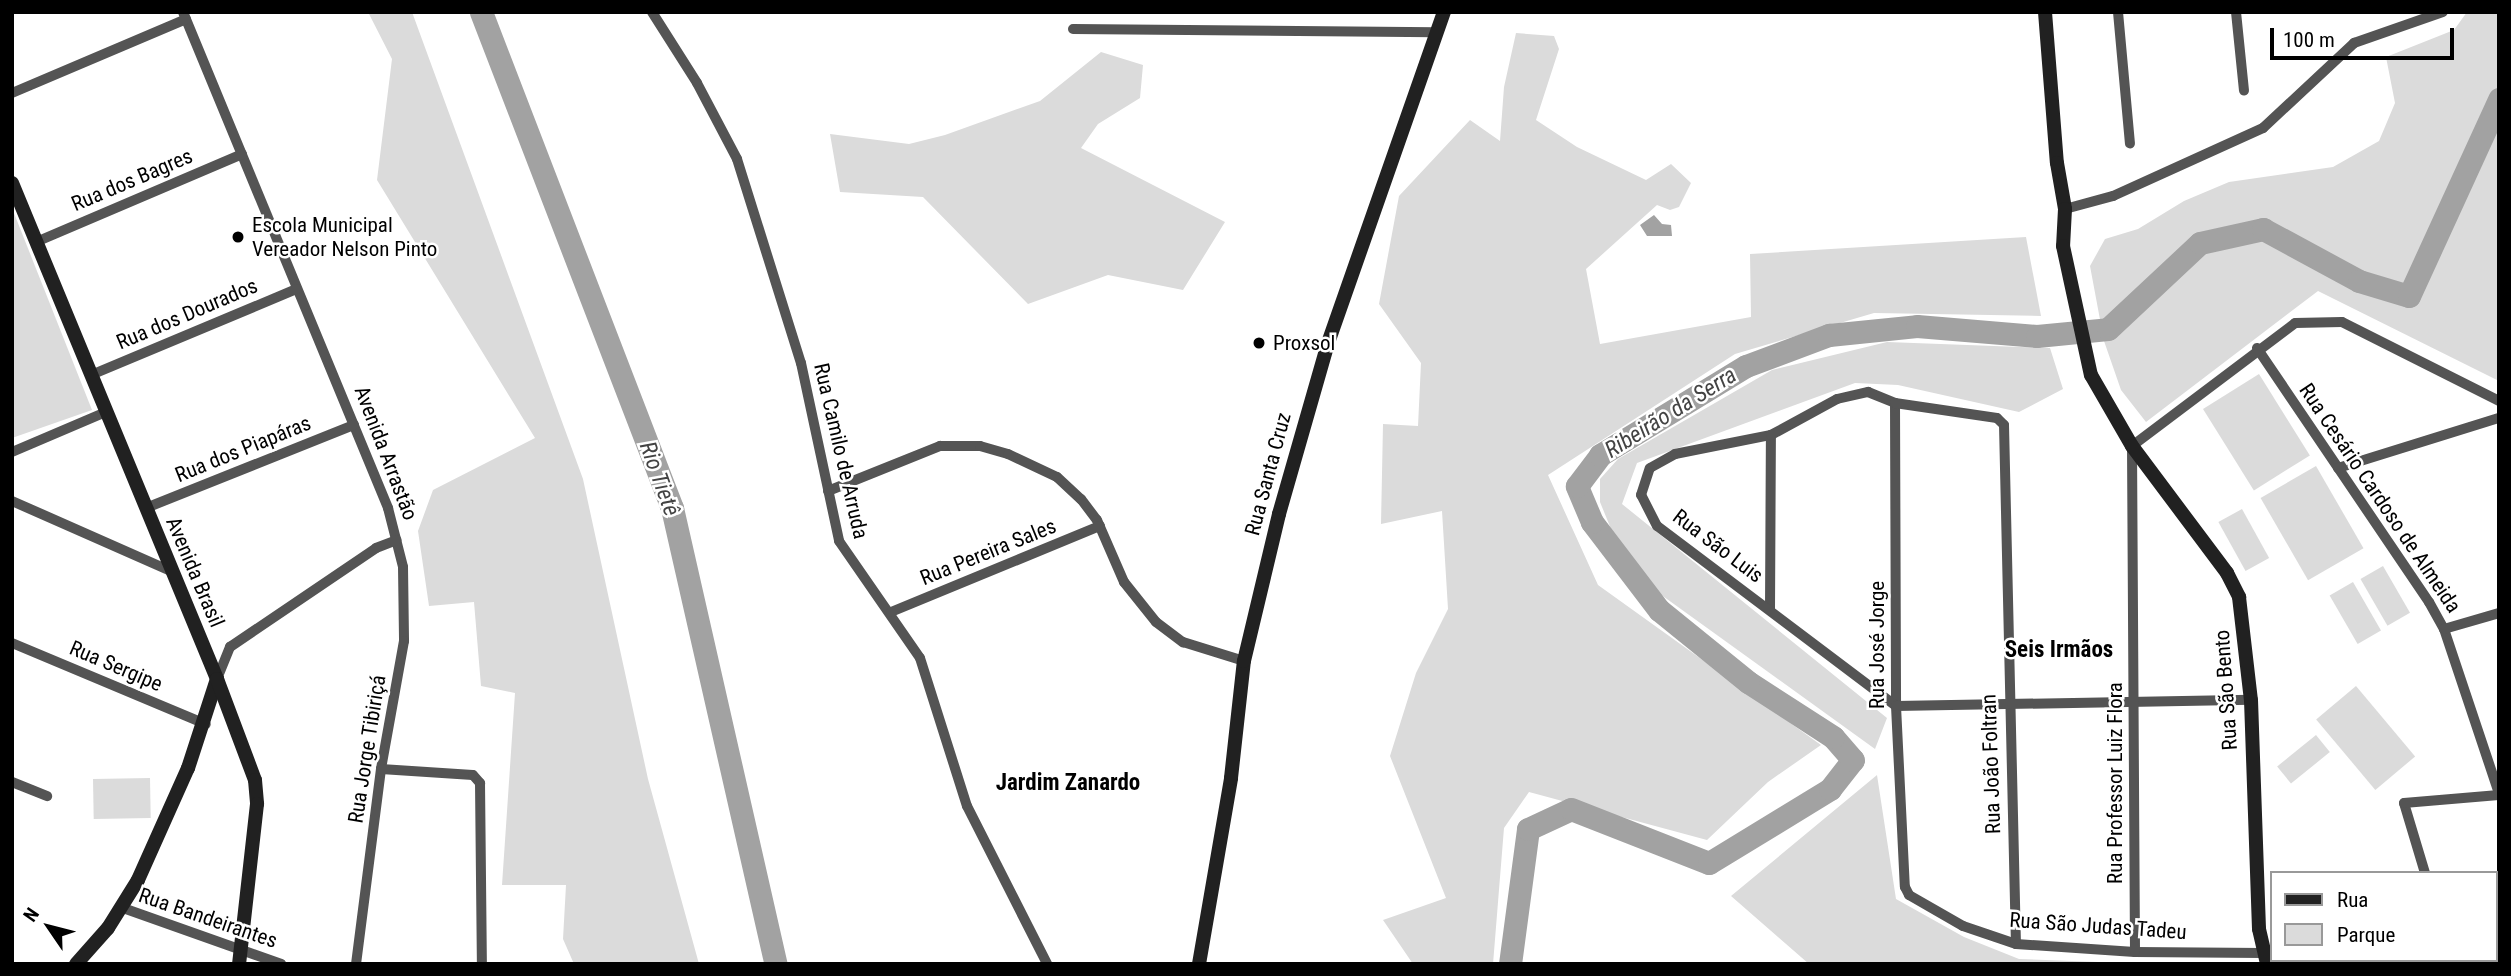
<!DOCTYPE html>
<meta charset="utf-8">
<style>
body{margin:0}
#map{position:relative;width:2511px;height:976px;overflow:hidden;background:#fff;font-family:"Roboto Condensed",sans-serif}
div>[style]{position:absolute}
.green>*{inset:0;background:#dbdbdb;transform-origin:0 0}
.water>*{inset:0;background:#a2a2a2}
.river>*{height:23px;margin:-11.5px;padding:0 11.5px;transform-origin:11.5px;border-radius:11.5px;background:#a2a2a2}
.street>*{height:10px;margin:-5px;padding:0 5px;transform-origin:5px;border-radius:5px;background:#545454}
.secondary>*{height:14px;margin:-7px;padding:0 7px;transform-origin:7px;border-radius:7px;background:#212121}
.dots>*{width:19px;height:19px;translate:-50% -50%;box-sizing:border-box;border:4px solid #fff;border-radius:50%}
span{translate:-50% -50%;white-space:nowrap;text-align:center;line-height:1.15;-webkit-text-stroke:5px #fff;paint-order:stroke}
.street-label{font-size:21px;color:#000}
.poi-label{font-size:21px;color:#000}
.left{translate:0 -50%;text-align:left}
.water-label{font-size:23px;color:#434343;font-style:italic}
.neighbourhood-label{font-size:23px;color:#000;font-weight:700}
.frame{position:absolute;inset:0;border:14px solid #000;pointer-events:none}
.legend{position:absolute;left:2270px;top:871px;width:228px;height:91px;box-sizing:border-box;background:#fff;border:2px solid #999;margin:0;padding:9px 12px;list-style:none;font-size:21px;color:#000}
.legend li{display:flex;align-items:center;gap:14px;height:35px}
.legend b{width:35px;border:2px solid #999}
.north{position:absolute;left:14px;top:892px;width:70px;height:70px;-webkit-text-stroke:5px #fff;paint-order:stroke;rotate:305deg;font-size:19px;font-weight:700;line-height:28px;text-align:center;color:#000}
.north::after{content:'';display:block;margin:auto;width:24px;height:32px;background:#000;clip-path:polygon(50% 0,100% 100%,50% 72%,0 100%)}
.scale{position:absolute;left:2270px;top:28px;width:184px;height:32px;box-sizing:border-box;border:4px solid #000;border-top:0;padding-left:9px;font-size:21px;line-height:24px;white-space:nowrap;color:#000;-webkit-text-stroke:5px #fff;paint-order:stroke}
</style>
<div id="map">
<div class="green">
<div style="clip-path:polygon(368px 12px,412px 12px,583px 479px,648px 779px,699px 964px,574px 964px,563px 939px,566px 885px,502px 885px,515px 693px,481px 686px,474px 602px,429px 606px,418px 531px,433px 490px,535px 438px,377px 180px,392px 59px)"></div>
<div style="clip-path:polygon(2467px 12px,2499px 12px,2499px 381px,2318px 291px,2146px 422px,2121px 390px,2104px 341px,2090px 266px,2105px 239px,2138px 229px,2184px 201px,2229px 182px,2333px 167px,2379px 141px,2395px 103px,2386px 57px,2454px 30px)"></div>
<div style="clip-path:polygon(1516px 33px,1554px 36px,1559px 49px,1536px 120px,1577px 147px,1646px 180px,1671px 164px,1691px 183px,1679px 207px,1670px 210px,1657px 205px,1586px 269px,1600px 344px,1751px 317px,1750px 254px,2026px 237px,2041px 316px,1874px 313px,1735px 354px,1548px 475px,1598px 585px,1821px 745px,1768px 782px,1707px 840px,1529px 792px,1504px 828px,1493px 964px,1413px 964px,1383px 920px,1446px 898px,1390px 756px,1416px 673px,1448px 609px,1442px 511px,1381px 524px,1383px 424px,1418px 426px,1421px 363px,1379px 304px,1399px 196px,1470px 120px,1500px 141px,1504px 87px)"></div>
<div style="clip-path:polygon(1101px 52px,1143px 65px,1140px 98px,1098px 124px,1081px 148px,1225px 222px,1183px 290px,1108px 275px,1028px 304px,923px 197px,840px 192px,830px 134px,909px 144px,945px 135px,1040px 101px)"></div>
<div style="clip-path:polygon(12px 208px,92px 410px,12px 438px)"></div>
<div style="clip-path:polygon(1887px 342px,2050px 348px,2063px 389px,2019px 412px,1898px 385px,1855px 383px,1637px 463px,1622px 504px,1887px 718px,1875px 749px,1660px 594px,1611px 529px,1600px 502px,1600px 479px,1618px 459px,1772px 370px)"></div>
<div style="left:2259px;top:374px;width:96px;height:66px;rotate:58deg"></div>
<div style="left:2316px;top:466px;width:95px;height:64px;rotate:60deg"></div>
<div style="left:2242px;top:509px;width:56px;height:27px;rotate:61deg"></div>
<div style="left:2383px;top:566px;width:54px;height:26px;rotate:60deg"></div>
<div style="left:2353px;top:582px;width:56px;height:27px;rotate:60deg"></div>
<div style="left:2356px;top:686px;width:92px;height:52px;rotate:50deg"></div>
<div style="left:2316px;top:735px;width:22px;height:50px;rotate:51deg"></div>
<div style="clip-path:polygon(1877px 775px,1896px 899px,1964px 937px,2019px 959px,2152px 964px,1809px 964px,1731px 896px)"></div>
<div style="left:150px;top:778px;width:40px;height:57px;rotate:89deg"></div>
</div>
<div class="water">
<div style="clip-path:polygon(1654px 215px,1662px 224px,1671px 225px,1672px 236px,1647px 236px,1640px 225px)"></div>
</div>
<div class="river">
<div style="left:481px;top:12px;width:532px;rotate:68.94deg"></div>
<div style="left:672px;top:508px;width:468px;rotate:77.2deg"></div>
<div style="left:1510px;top:964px;width:136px;rotate:-82.4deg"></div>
<div style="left:1528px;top:829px;width:47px;rotate:-24.9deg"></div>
<div style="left:1571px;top:809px;width:148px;rotate:21.4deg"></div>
<div style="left:1709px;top:863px;width:142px;rotate:-31.4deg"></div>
<div style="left:1830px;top:789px;width:37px;rotate:-52deg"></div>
<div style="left:1853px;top:760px;width:30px;rotate:-131deg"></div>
<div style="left:1833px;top:737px;width:101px;rotate:-147.1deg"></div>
<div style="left:1748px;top:682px;width:114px;rotate:-141deg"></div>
<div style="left:1659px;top:610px;width:111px;rotate:-127.3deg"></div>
<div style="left:1592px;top:522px;width:39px;rotate:-113deg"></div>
<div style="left:1577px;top:486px;width:39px;rotate:-53deg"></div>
<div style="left:1600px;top:455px;width:171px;rotate:-31.4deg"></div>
<div style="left:1746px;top:366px;width:89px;rotate:-20.5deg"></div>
<div style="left:1829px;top:335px;width:88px;rotate:-5.8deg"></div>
<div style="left:1917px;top:326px;width:120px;rotate:4.8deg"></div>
<div style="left:2037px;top:336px;width:71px;rotate:-5.6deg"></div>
<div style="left:2108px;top:329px;width:126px;rotate:-43.1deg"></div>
<div style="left:2200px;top:243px;width:65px;rotate:-12.5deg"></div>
<div style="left:2263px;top:229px;width:109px;rotate:28.4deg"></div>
<div style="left:2359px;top:281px;width:52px;rotate:16.7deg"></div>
<div style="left:2409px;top:296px;width:217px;rotate:-65.4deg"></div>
</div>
<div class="street">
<div style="left:183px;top:12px;width:537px;rotate:67.54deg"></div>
<div style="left:388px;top:508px;width:61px;rotate:75.7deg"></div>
<div style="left:403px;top:567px;width:74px;rotate:89.2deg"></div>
<div style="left:404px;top:641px;width:130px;rotate:100.2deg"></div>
<div style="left:381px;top:769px;width:197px;rotate:97.3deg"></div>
<div style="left:652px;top:12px;width:84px;rotate:57.6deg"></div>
<div style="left:697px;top:83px;width:86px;rotate:62.2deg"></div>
<div style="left:737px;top:159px;width:214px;rotate:72.6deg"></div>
<div style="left:801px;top:363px;width:182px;rotate:77.9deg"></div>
<div style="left:839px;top:541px;width:142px;rotate:55.3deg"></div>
<div style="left:920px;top:658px;width:155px;rotate:72.4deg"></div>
<div style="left:967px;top:806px;width:177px;rotate:63.1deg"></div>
<div style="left:2118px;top:12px;width:132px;rotate:84.8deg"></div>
<div style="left:2236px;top:12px;width:79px;rotate:84.2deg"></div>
<div style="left:1073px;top:29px;width:363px;rotate:0.5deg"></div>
<div style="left:12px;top:93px;width:189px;rotate:-23deg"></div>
<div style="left:2065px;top:209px;width:50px;rotate:-15.2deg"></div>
<div style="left:2113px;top:196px;width:165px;rotate:-24.4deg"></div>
<div style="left:2263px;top:128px;width:125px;rotate:-43deg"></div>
<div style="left:2354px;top:43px;width:94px;rotate:-19.2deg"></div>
<div style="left:36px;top:242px;width:224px;rotate:-23.1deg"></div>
<div style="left:2257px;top:348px;width:307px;rotate:55.9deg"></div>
<div style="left:2429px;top:602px;width:31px;rotate:61deg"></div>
<div style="left:2444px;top:629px;width:173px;rotate:71.5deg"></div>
<div style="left:91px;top:375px;width:223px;rotate:-22.7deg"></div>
<div style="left:1895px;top:403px;width:303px;rotate:89.8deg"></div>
<div style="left:1896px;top:706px;width:181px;rotate:87.2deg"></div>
<div style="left:1905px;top:887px;width:9px;rotate:63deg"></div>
<div style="left:1909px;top:895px;width:62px;rotate:29.9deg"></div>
<div style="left:1963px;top:926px;width:56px;rotate:18.8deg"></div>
<div style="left:2016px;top:944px;width:119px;rotate:3.8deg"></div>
<div style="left:2135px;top:952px;width:128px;rotate:0.4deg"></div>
<div style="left:12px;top:452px;width:102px;rotate:-23.1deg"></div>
<div style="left:2338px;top:468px;width:169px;rotate:-17.3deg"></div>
<div style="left:828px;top:491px;width:121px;rotate:-21.9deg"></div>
<div style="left:940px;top:446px;width:40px"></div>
<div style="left:980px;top:446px;width:29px;rotate:16deg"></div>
<div style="left:1008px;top:454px;width:54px;rotate:25.1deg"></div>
<div style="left:1057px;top:477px;width:33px;rotate:43deg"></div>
<div style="left:1081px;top:499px;width:26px;rotate:53deg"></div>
<div style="left:1097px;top:520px;width:68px;rotate:66.5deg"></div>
<div style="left:1124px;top:582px;width:51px;rotate:51.3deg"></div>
<div style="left:1156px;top:622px;width:34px;rotate:37deg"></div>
<div style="left:1183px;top:642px;width:64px;rotate:17.3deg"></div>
<div style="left:12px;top:501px;width:174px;rotate:23.8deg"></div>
<div style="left:146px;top:508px;width:224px;rotate:-21.8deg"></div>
<div style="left:1770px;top:609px;width:174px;rotate:-89.7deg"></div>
<div style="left:891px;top:612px;width:226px;rotate:-22.4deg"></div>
<div style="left:2444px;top:629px;width:57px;rotate:-16.2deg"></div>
<div style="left:12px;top:643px;width:210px;rotate:22.7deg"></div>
<div style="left:217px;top:679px;width:35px;rotate:-68deg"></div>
<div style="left:230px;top:647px;width:176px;rotate:-34.1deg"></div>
<div style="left:376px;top:548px;width:22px;rotate:-21deg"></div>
<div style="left:1896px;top:706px;width:299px;rotate:-143deg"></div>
<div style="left:1657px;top:526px;width:35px;rotate:-117deg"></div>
<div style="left:1641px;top:495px;width:28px;rotate:-72deg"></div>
<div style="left:1650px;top:468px;width:29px;rotate:-29deg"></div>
<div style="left:1675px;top:454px;width:98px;rotate:-11.2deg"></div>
<div style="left:1771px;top:435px;width:75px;rotate:-28.6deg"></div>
<div style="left:1837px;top:399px;width:32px;rotate:-13deg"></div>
<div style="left:1868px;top:392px;width:29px;rotate:22deg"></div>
<div style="left:1895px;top:403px;width:103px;rotate:8.4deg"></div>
<div style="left:1997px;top:418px;width:10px;rotate:45deg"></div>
<div style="left:2004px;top:425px;width:519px;rotate:88.68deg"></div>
<div style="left:1896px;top:706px;width:355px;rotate:-1deg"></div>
<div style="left:381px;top:769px;width:92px;rotate:3.7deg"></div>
<div style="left:473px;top:775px;width:11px;rotate:49deg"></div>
<div style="left:480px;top:783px;width:181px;rotate:89.4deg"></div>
<div style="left:12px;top:782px;width:38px;rotate:22deg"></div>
<div style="left:2425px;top:873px;width:73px;rotate:-106.7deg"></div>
<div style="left:2404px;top:803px;width:95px;rotate:-4.8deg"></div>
<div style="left:123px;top:908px;width:168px;rotate:19.5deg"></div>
<div style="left:2135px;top:952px;width:506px;rotate:-90.34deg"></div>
<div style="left:2132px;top:446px;width:204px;rotate:-37deg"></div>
<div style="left:2295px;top:323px;width:47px;rotate:-1.2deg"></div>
<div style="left:2342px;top:322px;width:176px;rotate:26.7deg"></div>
<div style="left:2455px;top:960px;width:4px;rotate:76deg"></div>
</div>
<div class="secondary">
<div style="left:2045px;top:12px;width:151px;rotate:85.5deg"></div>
<div style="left:2057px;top:163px;width:47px;rotate:80.1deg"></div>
<div style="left:2065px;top:209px;width:37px;rotate:93deg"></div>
<div style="left:2063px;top:246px;width:132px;rotate:77.8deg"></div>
<div style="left:2091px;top:375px;width:82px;rotate:60deg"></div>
<div style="left:2132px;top:446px;width:159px;rotate:53.2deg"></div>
<div style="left:2227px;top:573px;width:27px;rotate:63deg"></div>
<div style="left:2239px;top:597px;width:104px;rotate:83.4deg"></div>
<div style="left:2251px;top:700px;width:229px;rotate:88deg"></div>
<div style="left:2259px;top:929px;width:36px;rotate:77deg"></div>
<div style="left:12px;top:183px;width:537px;rotate:67.54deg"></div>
<div style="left:217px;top:679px;width:94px;rotate:108deg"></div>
<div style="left:188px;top:768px;width:123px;rotate:114.1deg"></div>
<div style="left:138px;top:880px;width:57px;rotate:122deg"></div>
<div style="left:108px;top:928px;width:48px;rotate:131.6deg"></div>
<div style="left:217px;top:679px;width:108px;rotate:69.4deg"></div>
<div style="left:255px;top:780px;width:24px;rotate:85deg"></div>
<div style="left:257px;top:804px;width:161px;rotate:96.4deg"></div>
<div style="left:1199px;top:964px;width:189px;rotate:-80.2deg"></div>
<div style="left:1231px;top:778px;width:118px;rotate:-83.7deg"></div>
<div style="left:1244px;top:661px;width:151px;rotate:-76.6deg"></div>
<div style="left:1279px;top:514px;width:178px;rotate:-74deg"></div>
<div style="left:1328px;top:343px;width:351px;rotate:-70.7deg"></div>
</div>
<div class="dots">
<div style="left:238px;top:237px;background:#000"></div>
<div style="left:1259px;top:343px;background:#000"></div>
</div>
<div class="street-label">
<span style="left:132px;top:180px;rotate:-23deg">Rua dos Bagres</span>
<span style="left:187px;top:314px;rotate:-23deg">Rua dos Dourados</span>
<span style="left:243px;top:449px;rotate:-22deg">Rua dos Piapáras</span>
<span style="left:841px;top:451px;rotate:77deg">Rua Camilo de Arruda</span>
<span style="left:386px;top:453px;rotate:69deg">Avenida Arrastão</span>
<span style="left:1268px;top:474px;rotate:-75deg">Rua Santa Cruz</span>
<span style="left:2380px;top:498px;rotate:56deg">Rua Cesário Cardoso de Almeida</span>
<span style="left:1718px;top:546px;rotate:37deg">Rua São Luis</span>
<span style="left:988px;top:552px;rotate:-22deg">Rua Pereira Sales</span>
<span style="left:195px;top:572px;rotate:67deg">Avenida Brasil</span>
<span style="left:1877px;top:645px;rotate:-90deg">Rua José Jorge</span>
<span style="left:116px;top:666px;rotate:23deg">Rua Sergipe</span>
<span style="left:2226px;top:690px;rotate:-94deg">Rua São Bento</span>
<span style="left:367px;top:749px;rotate:-81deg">Rua Jorge Tibiriçá</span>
<span style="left:1991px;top:764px;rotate:-92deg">Rua João Foltran</span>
<span style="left:2115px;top:783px;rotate:-90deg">Rua Professor Luiz Flora</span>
<span style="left:208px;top:918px;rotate:19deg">Rua Bandeirantes</span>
<span style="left:2098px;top:926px;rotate:4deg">Rua São Judas Tadeu</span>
</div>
<div class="poi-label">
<span class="left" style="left:252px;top:237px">Escola Municipal<br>Vereador Nelson Pinto</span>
<span class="left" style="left:1273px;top:343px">Proxsol</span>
</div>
<div class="water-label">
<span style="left:1671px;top:413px;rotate:-32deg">Ribeirão da Serra</span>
<span style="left:659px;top:479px;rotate:70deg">Rio Tietê</span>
</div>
<div class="neighbourhood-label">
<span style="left:2059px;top:650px">Seis Irmãos</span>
<span style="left:1068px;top:783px">Jardim Zanardo</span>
</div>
<div class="frame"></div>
<ul class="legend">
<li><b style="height:9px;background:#212121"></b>Rua</li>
<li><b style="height:19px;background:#dbdbdb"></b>Parque</li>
</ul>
<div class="north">N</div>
<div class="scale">100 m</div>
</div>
